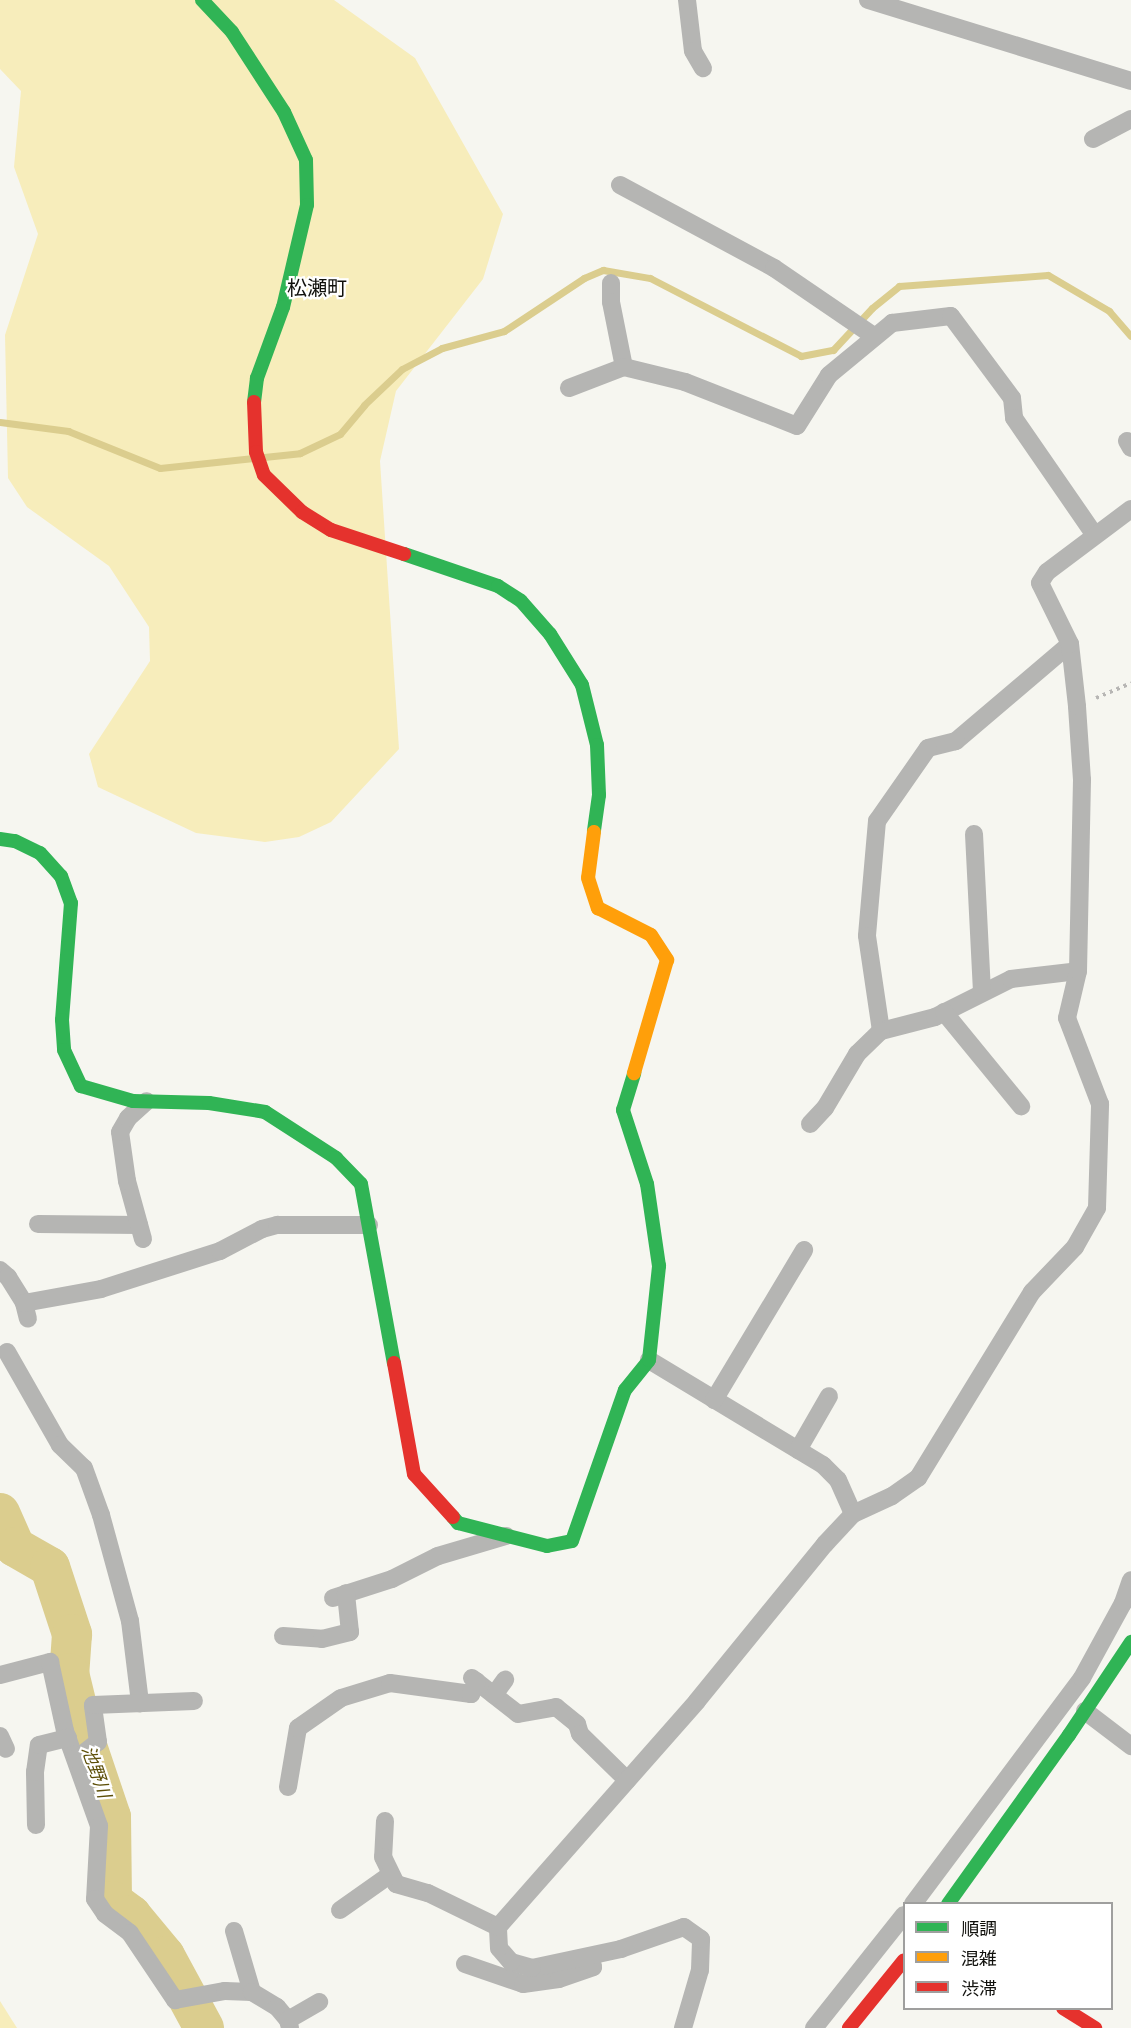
<!DOCTYPE html>
<meta charset="utf-8">
<style>
body{margin:0}
#map{position:relative;width:1131px;height:2028px;overflow:hidden;background:#f6f6f0;font-family:Helvetica,"Noto Sans JP",sans-serif}
div>[style]{position:absolute}
.green>*{inset:0;background:#f7edbb}
.stream>*{height:7px;margin:-3.5px;padding:0 3.5px;transform-origin:3.5px;border-radius:3.5px;background:#dbcd8e}
.river>*{height:40px;margin:-20px;padding:0 20px;transform-origin:20px;border-radius:20px;background:#dbcd8e}
.path>*{height:4px;margin-top:-2px;transform-origin:0;background:repeating-linear-gradient(90deg,#b7b6b4 0 3px,transparent 0 7.5px)}
.street>*{height:18px;margin:-9px;padding:0 9px;transform-origin:9px;border-radius:9px;background:#b5b5b3}
.fast>*{height:14px;margin:-7px;padding:0 7px;transform-origin:7px;border-radius:7px;background:#30b455}
.slow>*{height:14px;margin:-7px;padding:0 7px;transform-origin:7px;border-radius:7px;background:#ff9f0a}
.jam>*{height:14px;margin:-7px;padding:0 7px;transform-origin:7px;border-radius:7px;background:#e5322d}
span{translate:-50% -50%;white-space:nowrap;text-align:center;line-height:1.15;-webkit-text-stroke:4.5px #fff;paint-order:stroke}
.water-label{font-size:18px;color:#5d4f08;font-style:italic}
.quarter-label{font-size:20px;color:#10100c}
.legend{position:absolute;left:903px;top:1902px;width:210px;height:108px;box-sizing:border-box;background:#fff;border:2px solid #9f9f9e;margin:0;padding:8px 10px;list-style:none;font-size:18px;color:#10100c}
.legend li{display:flex;align-items:center;gap:12px;height:30px}
.legend b{width:30px;border:2px solid #9f9f9e}
</style>
<div id="map">
<div class="green">
<div style="clip-path:polygon(0 0,334px 0,415px 58px,503px 214px,483px 279px,396px 391px,380px 461px,399px 749px,331px 822px,299px 837px,265px 842px,196px 833px,98px 787px,89px 754px,150px 661px,149px 627px,109px 566px,27px 507px,8px 478px,5px 335px,38px 234px,14px 167px,21px 91px,0 69px)"></div>
<div style="clip-path:polygon(0 2001px,17px 2028px,0 2028px)"></div>
</div>
<div class="stream">
<div style="left:0;top:422px;width:69px;rotate:7.5deg"></div>
<div style="left:68px;top:431px;width:99px;rotate:21.9deg"></div>
<div style="left:160px;top:468px;width:94px;rotate:-6.1deg"></div>
<div style="left:264px;top:457px;width:36px;rotate:-6deg"></div>
<div style="left:300px;top:453px;width:44px;rotate:-25.4deg"></div>
<div style="left:340px;top:434px;width:38px;rotate:-50deg"></div>
<div style="left:364px;top:405px;width:52px;rotate:-43.5deg"></div>
<div style="left:402px;top:369px;width:45px;rotate:-27.7deg"></div>
<div style="left:442px;top:348px;width:64px;rotate:-15.3deg"></div>
<div style="left:504px;top:331px;width:96px;rotate:-33.5deg"></div>
<div style="left:584px;top:278px;width:21px;rotate:-23deg"></div>
<div style="left:603px;top:270px;width:48px;rotate:9.7deg"></div>
<div style="left:650px;top:278px;width:170px;rotate:27.3deg"></div>
<div style="left:801px;top:356px;width:33px;rotate:-11deg"></div>
<div style="left:833px;top:350px;width:57px;rotate:-47.1deg"></div>
<div style="left:872px;top:308px;width:35px;rotate:-39deg"></div>
<div style="left:899px;top:286px;width:149px;rotate:-4.2deg"></div>
<div style="left:1048px;top:275px;width:71px;rotate:30.5deg"></div>
<div style="left:1109px;top:311px;width:33px;rotate:49deg"></div>
</div>
<div class="river">
<div style="left:0;top:1513px;width:37px;rotate:66deg"></div>
<div style="left:15px;top:1547px;width:40px;rotate:29.7deg"></div>
<div style="left:50px;top:1567px;width:71px;rotate:71.8deg"></div>
<div style="left:72px;top:1634px;width:39px;rotate:94deg"></div>
<div style="left:69px;top:1673px;width:72px;rotate:76.3deg"></div>
<div style="left:86px;top:1743px;width:78px;rotate:71.3deg"></div>
<div style="left:111px;top:1817px;width:84px;rotate:89.3deg"></div>
<div style="left:112px;top:1901px;width:24px;rotate:36deg"></div>
<div style="left:131px;top:1915px;width:53px;rotate:50.3deg"></div>
<div style="left:165px;top:1956px;width:82px;rotate:61.6deg"></div>
</div>
<div class="path">
<div style="left:1096px;top:698px;width:38px;rotate:-23deg"></div>
</div>
<div class="street">
<div style="left:687px;top:0;width:51px;rotate:83.3deg"></div>
<div style="left:693px;top:51px;width:20px;rotate:60deg"></div>
<div style="left:868px;top:0;width:275px;rotate:17.1deg"></div>
<div style="left:1093px;top:139px;width:43px;rotate:-27.8deg"></div>
<div style="left:620px;top:185px;width:175px;rotate:28.3deg"></div>
<div style="left:774px;top:268px;width:122px;rotate:34.3deg"></div>
<div style="left:611px;top:283px;width:19px;rotate:90deg"></div>
<div style="left:611px;top:302px;width:66px;rotate:78.7deg"></div>
<div style="left:569px;top:388px;width:59px;rotate:-20.9deg"></div>
<div style="left:624px;top:367px;width:63px;rotate:13.8deg"></div>
<div style="left:685px;top:382px;width:120px;rotate:21.4deg"></div>
<div style="left:797px;top:426px;width:60px;rotate:-57.9deg"></div>
<div style="left:829px;top:375px;width:82px;rotate:-39.5deg"></div>
<div style="left:892px;top:323px;width:59px;rotate:-6.8deg"></div>
<div style="left:951px;top:316px;width:102px;rotate:53.4deg"></div>
<div style="left:1012px;top:398px;width:20px;rotate:84deg"></div>
<div style="left:1014px;top:418px;width:141px;rotate:55.4deg"></div>
<div style="left:1127px;top:441px;width:8px;rotate:60deg"></div>
<div style="left:1070px;top:644px;width:150px;rotate:139.6deg"></div>
<div style="left:956px;top:741px;width:29px;rotate:166deg"></div>
<div style="left:928px;top:748px;width:89px;rotate:124.9deg"></div>
<div style="left:877px;top:821px;width:115px;rotate:95deg"></div>
<div style="left:867px;top:936px;width:96px;rotate:81.6deg"></div>
<div style="left:881px;top:1031px;width:56px;rotate:-14.5deg"></div>
<div style="left:935px;top:1017px;width:85px;rotate:-26.6deg"></div>
<div style="left:1011px;top:979px;width:67px;rotate:-6.8deg"></div>
<div style="left:974px;top:834px;width:159px;rotate:87.1deg"></div>
<div style="left:944px;top:1012px;width:122px;rotate:50.7deg"></div>
<div style="left:810px;top:1124px;width:22px;rotate:-47deg"></div>
<div style="left:825px;top:1108px;width:63px;rotate:-59.3deg"></div>
<div style="left:857px;top:1054px;width:33px;rotate:-44deg"></div>
<div style="left:38px;top:1224px;width:101px;rotate:0.6deg"></div>
<div style="left:143px;top:1239px;width:60px;rotate:-105.4deg"></div>
<div style="left:127px;top:1181px;width:49px;rotate:-98.1deg"></div>
<div style="left:120px;top:1132px;width:16px;rotate:-60deg"></div>
<div style="left:128px;top:1118px;width:25px;rotate:-42deg"></div>
<div style="left:0;top:1270px;width:11px;rotate:41deg"></div>
<div style="left:8px;top:1277px;width:31px;rotate:58deg"></div>
<div style="left:24px;top:1303px;width:16px;rotate:76deg"></div>
<div style="left:24px;top:1303px;width:78px;rotate:-10.3deg"></div>
<div style="left:101px;top:1289px;width:125px;rotate:-17.7deg"></div>
<div style="left:220px;top:1251px;width:47px;rotate:-27.6deg"></div>
<div style="left:262px;top:1229px;width:16px;rotate:-15deg"></div>
<div style="left:277px;top:1225px;width:92px"></div>
<div style="left:7px;top:1352px;width:107px;rotate:60.3deg"></div>
<div style="left:60px;top:1445px;width:33px;rotate:44deg"></div>
<div style="left:84px;top:1468px;width:50px;rotate:70.1deg"></div>
<div style="left:101px;top:1515px;width:110px;rotate:74.7deg"></div>
<div style="left:130px;top:1621px;width:83px;rotate:83deg"></div>
<div style="left:649px;top:1360px;width:203px;rotate:31.1deg"></div>
<div style="left:823px;top:1465px;width:21px;rotate:45deg"></div>
<div style="left:838px;top:1480px;width:37px;rotate:66deg"></div>
<div style="left:714px;top:1400px;width:175px;rotate:-59deg"></div>
<div style="left:798px;top:1450px;width:62px;rotate:-60.1deg"></div>
<div style="left:333px;top:1598px;width:62px;rotate:-17.9deg"></div>
<div style="left:392px;top:1579px;width:51px;rotate:-26.6deg"></div>
<div style="left:438px;top:1556px;width:71px;rotate:-16.4deg"></div>
<div style="left:283px;top:1636px;width:39px;rotate:4deg"></div>
<div style="left:322px;top:1639px;width:29px;rotate:-14deg"></div>
<div style="left:350px;top:1632px;width:39px;rotate:-96deg"></div>
<div style="left:0;top:1675px;width:52px;rotate:-14.6deg"></div>
<div style="left:50px;top:1662px;width:71px;rotate:77.7deg"></div>
<div style="left:65px;top:1731px;width:101px;rotate:70.3deg"></div>
<div style="left:99px;top:1826px;width:73px;rotate:93.1deg"></div>
<div style="left:95px;top:1899px;width:18px;rotate:56deg"></div>
<div style="left:105px;top:1914px;width:31px;rotate:37deg"></div>
<div style="left:130px;top:1933px;width:81px;rotate:56.1deg"></div>
<div style="left:175px;top:2000px;width:51px;rotate:-10.2deg"></div>
<div style="left:225px;top:1991px;width:27px;rotate:2deg"></div>
<div style="left:472px;top:1678px;width:58px;rotate:38deg"></div>
<div style="left:518px;top:1714px;width:39px;rotate:-10deg"></div>
<div style="left:556px;top:1707px;width:27px;rotate:39deg"></div>
<div style="left:577px;top:1724px;width:10px;rotate:73deg"></div>
<div style="left:580px;top:1734px;width:66px;rotate:44.4deg"></div>
<div style="left:494px;top:1695px;width:19px;rotate:-54deg"></div>
<div style="left:1085px;top:1711px;width:58px;rotate:37.3deg"></div>
<div style="left:0;top:1736px;width:14px;rotate:65deg"></div>
<div style="left:76px;top:1759px;width:28px;rotate:-38deg"></div>
<div style="left:98px;top:1742px;width:37px;rotate:-98deg"></div>
<div style="left:93px;top:1705px;width:101px;rotate:-2.3deg"></div>
<div style="left:288px;top:1787px;width:60px;rotate:-80.4deg"></div>
<div style="left:298px;top:1728px;width:52px;rotate:-34.9deg"></div>
<div style="left:341px;top:1698px;width:51px;rotate:-17deg"></div>
<div style="left:390px;top:1683px;width:82px;rotate:7.7deg"></div>
<div style="left:471px;top:1694px;width:14px;rotate:-65deg"></div>
<div style="left:385px;top:1821px;width:36px;rotate:93deg"></div>
<div style="left:383px;top:1857px;width:30px;rotate:64deg"></div>
<div style="left:396px;top:1884px;width:33px;rotate:16deg"></div>
<div style="left:428px;top:1893px;width:78px;rotate:25.9deg"></div>
<div style="left:36px;top:1825px;width:53px;rotate:-91.1deg"></div>
<div style="left:35px;top:1772px;width:27px;rotate:-82deg"></div>
<div style="left:39px;top:1745px;width:30px;rotate:-14deg"></div>
<div style="left:913px;top:1904px;width:282px;rotate:-53.2deg"></div>
<div style="left:1082px;top:1678px;width:85px;rotate:-61.3deg"></div>
<div style="left:1123px;top:1603px;width:24px;rotate:-71deg"></div>
<div style="left:340px;top:1910px;width:62px;rotate:-35.2deg"></div>
<div style="left:234px;top:1931px;width:64px;rotate:73.6deg"></div>
<div style="left:252px;top:1992px;width:29px;rotate:31deg"></div>
<div style="left:277px;top:2007px;width:17px;rotate:50deg"></div>
<div style="left:288px;top:2020px;width:8px;rotate:76deg"></div>
<div style="left:465px;top:1964px;width:61px;rotate:19deg"></div>
<div style="left:523px;top:1984px;width:36px;rotate:-8deg"></div>
<div style="left:559px;top:1979px;width:36px;rotate:-19deg"></div>
<div style="left:593px;top:1967px;width:11px;rotate:-100deg"></div>
<div style="left:288px;top:2020px;width:36px;rotate:-30deg"></div>
<div style="left:683px;top:2028px;width:60px;rotate:-73.7deg"></div>
<div style="left:700px;top:1970px;width:31px;rotate:-88deg"></div>
<div style="left:701px;top:1939px;width:21px;rotate:-145deg"></div>
<div style="left:684px;top:1927px;width:67px;rotate:160.8deg"></div>
<div style="left:621px;top:1949px;width:91px;rotate:167.9deg"></div>
<div style="left:532px;top:1968px;width:22px;rotate:-164deg"></div>
<div style="left:511px;top:1962px;width:18px;rotate:-131deg"></div>
<div style="left:499px;top:1948px;width:21px;rotate:-93deg"></div>
<div style="left:498px;top:1927px;width:301px;rotate:-48.6deg"></div>
<div style="left:697px;top:1701px;width:203px;rotate:-50.8deg"></div>
<div style="left:825px;top:1544px;width:41px;rotate:-47deg"></div>
<div style="left:853px;top:1514px;width:43px;rotate:-24.8deg"></div>
<div style="left:892px;top:1496px;width:32px;rotate:-35deg"></div>
<div style="left:918px;top:1478px;width:218px;rotate:-58.5deg"></div>
<div style="left:1032px;top:1292px;width:62px;rotate:-46.3deg"></div>
<div style="left:1075px;top:1247px;width:45px;rotate:-60.6deg"></div>
<div style="left:1097px;top:1208px;width:104px;rotate:-88.3deg"></div>
<div style="left:1100px;top:1104px;width:92px;rotate:-111deg"></div>
<div style="left:1067px;top:1018px;width:48px;rotate:-76.8deg"></div>
<div style="left:1078px;top:971px;width:191px;rotate:-88.8deg"></div>
<div style="left:1082px;top:780px;width:74px;rotate:-93.9deg"></div>
<div style="left:1077px;top:706px;width:62px;rotate:-96.4deg"></div>
<div style="left:1070px;top:644px;width:68px;rotate:-116.2deg"></div>
<div style="left:1040px;top:583px;width:13px;rotate:-58deg"></div>
<div style="left:1047px;top:572px;width:105px;rotate:-36.9deg"></div>
<div style="left:814px;top:2028px;width:144px;rotate:-51.5deg"></div>
</div>
<div class="fast">
<div style="left:202px;top:0;width:44px;rotate:46.8deg"></div>
<div style="left:232px;top:32px;width:95px;rotate:57deg"></div>
<div style="left:284px;top:112px;width:53px;rotate:65.4deg"></div>
<div style="left:306px;top:160px;width:45px;rotate:88.7deg"></div>
<div style="left:307px;top:205px;width:105px;rotate:103.2deg"></div>
<div style="left:283px;top:307px;width:76px;rotate:110.1deg"></div>
<div style="left:257px;top:378px;width:24px;rotate:97deg"></div>
<div style="left:404px;top:554px;width:99px;rotate:18.8deg"></div>
<div style="left:498px;top:586px;width:27px;rotate:33deg"></div>
<div style="left:521px;top:601px;width:44px;rotate:48.7deg"></div>
<div style="left:550px;top:634px;width:60px;rotate:57.9deg"></div>
<div style="left:582px;top:685px;width:62px;rotate:76deg"></div>
<div style="left:597px;top:745px;width:50px;rotate:87.7deg"></div>
<div style="left:599px;top:795px;width:37px;rotate:98deg"></div>
<div style="left:0;top:839px;width:15px;rotate:8deg"></div>
<div style="left:15px;top:841px;width:28px;rotate:26deg"></div>
<div style="left:40px;top:853px;width:31px;rotate:48deg"></div>
<div style="left:61px;top:876px;width:29px;rotate:70deg"></div>
<div style="left:71px;top:903px;width:117px;rotate:94.4deg"></div>
<div style="left:62px;top:1020px;width:30px;rotate:86deg"></div>
<div style="left:64px;top:1050px;width:40px;rotate:65deg"></div>
<div style="left:81px;top:1086px;width:54px;rotate:16.1deg"></div>
<div style="left:133px;top:1101px;width:76px;rotate:1.5deg"></div>
<div style="left:209px;top:1103px;width:57px;rotate:9.1deg"></div>
<div style="left:265px;top:1112px;width:85px;rotate:32.9deg"></div>
<div style="left:336px;top:1158px;width:36px;rotate:46deg"></div>
<div style="left:361px;top:1184px;width:182px;rotate:79.6deg"></div>
<div style="left:453px;top:1517px;width:8px;rotate:50deg"></div>
<div style="left:458px;top:1523px;width:92px;rotate:14.5deg"></div>
<div style="left:547px;top:1546px;width:25px;rotate:-11deg"></div>
<div style="left:572px;top:1541px;width:160px;rotate:-70.7deg"></div>
<div style="left:625px;top:1390px;width:38px;rotate:-51deg"></div>
<div style="left:649px;top:1360px;width:95px;rotate:-83.9deg"></div>
<div style="left:659px;top:1266px;width:83px;rotate:-98.3deg"></div>
<div style="left:647px;top:1184px;width:78px;rotate:-108deg"></div>
<div style="left:623px;top:1110px;width:39px;rotate:-73deg"></div>
<div style="left:948px;top:1904px;width:208px;rotate:-54.4deg"></div>
<div style="left:1069px;top:1735px;width:112px;rotate:-56.3deg"></div>
</div>
<div class="slow">
<div style="left:594px;top:832px;width:46px;rotate:97.4deg"></div>
<div style="left:588px;top:878px;width:32px;rotate:72deg"></div>
<div style="left:598px;top:908px;width:59px;rotate:27deg"></div>
<div style="left:651px;top:935px;width:30px;rotate:57deg"></div>
<div style="left:667px;top:960px;width:118px;rotate:106.3deg"></div>
</div>
<div class="jam">
<div style="left:254px;top:402px;width:50px;rotate:87.7deg"></div>
<div style="left:256px;top:452px;width:24px;rotate:71deg"></div>
<div style="left:264px;top:475px;width:53px;rotate:44.2deg"></div>
<div style="left:302px;top:512px;width:34px;rotate:32deg"></div>
<div style="left:331px;top:530px;width:77px;rotate:18.2deg"></div>
<div style="left:394px;top:1363px;width:113px;rotate:79.8deg"></div>
<div style="left:414px;top:1474px;width:58px;rotate:47.8deg"></div>
<div style="left:1063px;top:2008px;width:38px;rotate:32deg"></div>
<div style="left:849px;top:2028px;width:87px;rotate:-51deg"></div>
</div>
<div class="water-label">
<span style="left:96px;top:1772px;rotate:71deg">池野川</span>
</div>
<div class="quarter-label">
<span style="left:317px;top:288px">松瀬町</span>
</div>
<ul class="legend">
<li><b style="height:8px;background:#30b455"></b>順調</li>
<li><b style="height:8px;background:#ff9f0a"></b>混雑</li>
<li><b style="height:8px;background:#e5322d"></b>渋滞</li>
</ul>
</div>
